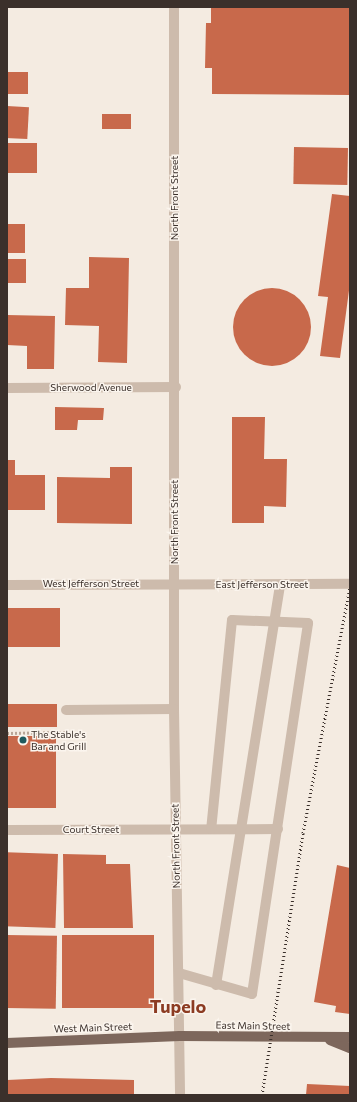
<!DOCTYPE html>
<style>
body{margin:0}
#map{position:relative;width:357px;height:1102px;overflow:hidden;background:#f4ebe1;font-family:Commissioner,sans-serif}
div>[style]{position:absolute}
.building>*{inset:0;background:#c8694b;transform-origin:0 0}
.round{border-radius:50%}
.path>*{height:2.5px;margin-top:-1.25px;transform-origin:0;background:repeating-linear-gradient(90deg,#b9a596 0 2px,transparent 0 4px)}
.minor>*{height:10px;margin:-5px;padding:0 5px;transform-origin:5px;border-radius:5px;background:#cdbbac}
.major>*{height:10px;margin:-5px;padding:0 5px;transform-origin:5px;border-radius:5px;background:#7d675c}
.rail>*{height:3px;margin-top:-1.5px;transform-origin:0;background:repeating-linear-gradient(90deg,#3b302b 0 1px,transparent 0 4px)}
.dots>*{width:11px;height:11px;translate:-50% -50%;box-sizing:border-box;border:2px solid #fbf5ee;border-radius:50%}
span{translate:-50% -50%;white-space:nowrap;text-align:center;line-height:1.15;-webkit-text-stroke:3px #fbf5ee;paint-order:stroke}
.street-label{font-size:10px;color:#3b302b}
.poi-label{font-size:10px;color:#3b302b}
.left{translate:0 -50%;text-align:left}
.town-label{font-size:18px;color:#8c3b22;font-weight:700}
.frame{position:absolute;inset:0;border:8px solid #3b302b;pointer-events:none}
</style>
<div id="map">
<div class="building">
<div style="clip-path:polygon(211px 7px,350px 7px,350px 95px,212px 94px,212px 68px,205px 68px,206px 23px,211px 23px)"></div>
<div style="left:7px;top:72px;width:21px;height:22px"></div>
<div style="left:7px;top:106px;width:22px;height:32px;rotate:3deg"></div>
<div style="left:102px;top:114px;width:29px;height:15px"></div>
<div style="left:7px;top:143px;width:30px;height:30px"></div>
<div style="left:294px;top:147px;width:54px;height:37px;rotate:1deg"></div>
<div style="clip-path:polygon(332px 194px,350px 196px,350px 283px,340px 358px,320px 356px,328px 297px,318px 296px)"></div>
<div style="left:7px;top:224px;width:18px;height:29px"></div>
<div style="clip-path:polygon(89px 257px,129px 258px,127px 363px,98px 362px,99px 326px,65px 325px,66px 288px,89px 288px)"></div>
<div style="left:7px;top:259px;width:19px;height:24px"></div>
<div class="round" style="left:233px;top:288px;width:78px;height:78px"></div>
<div style="clip-path:polygon(7px 315px,55px 316px,54px 369px,27px 369px,27px 346px,7px 345px)"></div>
<div style="clip-path:polygon(55px 407px,104px 408px,103px 420px,78px 420px,77px 430px,55px 430px)"></div>
<div style="clip-path:polygon(232px 417px,265px 417px,264px 459px,287px 459px,286px 507px,264px 506px,264px 523px,232px 523px)"></div>
<div style="clip-path:polygon(7px 460px,15px 460px,15px 475px,45px 475px,45px 510px,7px 510px)"></div>
<div style="clip-path:polygon(110px 467px,132px 467px,132px 524px,57px 523px,57px 477px,110px 478px)"></div>
<div style="left:7px;top:608px;width:53px;height:39px"></div>
<div style="left:57px;top:704px;width:23px;height:50px;rotate:90deg"></div>
<div style="left:7px;top:736px;width:49px;height:72px"></div>
<div style="left:58px;top:854px;width:74px;height:51px;rotate:92deg"></div>
<div style="clip-path:polygon(63px 854px,106px 855px,106px 864px,130px 864px,133px 928px,64px 928px)"></div>
<div style="clip-path:polygon(337px 865px,350px 868px,350px 1014px,335px 1012px,336px 1006px,314px 1002px)"></div>
<div style="left:7px;top:935px;width:50px;height:73px;rotate:1deg"></div>
<div style="left:154px;top:935px;width:73px;height:92px;rotate:90deg"></div>
<div style="clip-path:polygon(51px 1078px,134px 1080px,134px 1095px,7px 1095px,7px 1080px)"></div>
<div style="clip-path:polygon(307px 1084px,350px 1086px,350px 1095px,306px 1095px)"></div>
</div>
<div class="path">
<div style="left:7px;top:733px;width:58px;rotate:-1deg"></div>
</div>
<div class="minor">
<div style="left:174px;top:7px;width:702px;rotate:90deg"></div>
<div style="left:174px;top:709px;width:386px;rotate:89.1deg"></div>
<div style="left:7px;top:388px;width:169px;rotate:-0.3deg"></div>
<div style="left:7px;top:585px;width:343px;rotate:-0.2deg"></div>
<div style="left:66px;top:710px;width:108px;rotate:-0.5deg"></div>
<div style="left:7px;top:830px;width:271px;rotate:-0.2deg"></div>
<div style="left:179px;top:973px;width:76px;rotate:16deg"></div>
<div style="left:252px;top:994px;width:375px;rotate:-81.4deg"></div>
<div style="left:308px;top:623px;width:76px;rotate:-177.7deg"></div>
<div style="left:232px;top:620px;width:210px;rotate:95.7deg"></div>
<div style="left:216px;top:985px;width:405px;rotate:-80.9deg"></div>
</div>
<div class="major">
<div style="left:330px;top:1040px;width:22px;rotate:22deg"></div>
<div style="left:7px;top:1043px;width:173px;rotate:-2.3deg"></div>
<div style="left:180px;top:1036px;width:170px;rotate:0.3deg"></div>
</div>
<div class="rail">
<div style="left:262px;top:1095px;width:265px;rotate:-81.1deg"></div>
<div style="left:303px;top:833px;width:250px;rotate:-79.2deg"></div>
</div>
<div class="dots">
<div style="left:23px;top:740px;background:#1f5a5e"></div>
</div>
<div class="street-label">
<span style="left:175px;top:198px;rotate:-90deg">North Front Street</span>
<span style="left:91px;top:388px">Sherwood Avenue</span>
<span style="left:175px;top:522px;rotate:-90deg">North Front Street</span>
<span style="left:91px;top:584px">West Jefferson Street</span>
<span style="left:262px;top:585px">East Jefferson Street</span>
<span style="left:91px;top:830px">Court Street</span>
<span style="left:176px;top:846px;rotate:-91deg">North Front Street</span>
<span style="left:253px;top:1026px;rotate:1deg">East Main Street</span>
<span style="left:93px;top:1028px;rotate:-2deg">West Main Street</span>
</div>
<div class="poi-label">
<span class="left" style="left:31px;top:740px">The Stable's<br>Bar and Grill</span>
</div>
<div class="town-label">
<span style="left:178px;top:1006px">Tupelo</span>
</div>
<div class="frame"></div>
</div>
